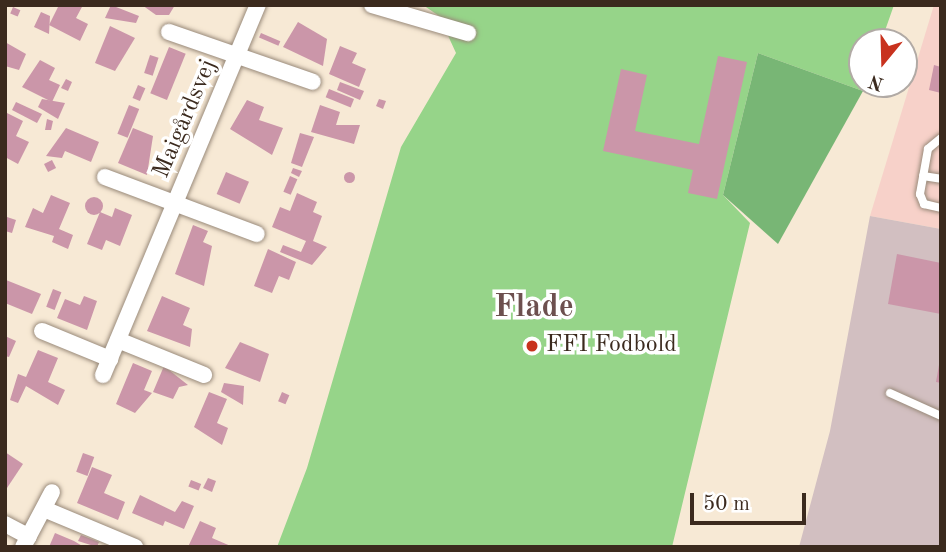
<!DOCTYPE html>
<meta charset="utf-8">
<style>
body{margin:0}
#map{position:relative;width:946px;height:552px;overflow:hidden;background:#f7e9d5;font-family:"Old Standard TT",serif}
div>[style]{position:absolute}
.built>*{inset:0;background:#f7d1c9}
.industrial>*{inset:0;background:#d2bfc1}
.green>*{inset:0;background:#96d489}
.forest>*{inset:0;background:#78b675}
.building>*{inset:0;background:#cb96a9;transform-origin:0 0}
.round{border-radius:50%}
.roads{filter:drop-shadow(0 0 2px #998a7a) drop-shadow(0 0 2px #998a7a)}
.lane>*{height:8px;margin:-4px;padding:0 4px;transform-origin:4px;border-radius:4px;background:#fff}
.street>*{height:16px;margin:-8px;padding:0 8px;transform-origin:8px;border-radius:8px;background:#fff}
.dots>*{width:19px;height:19px;translate:-50% -50%;box-sizing:border-box;border:4px solid #fff;border-radius:50%}
span{translate:-50% -50%;white-space:nowrap;text-align:center;line-height:1.15;-webkit-text-stroke:7px #fff;paint-order:stroke}
.street-label{font-size:24px;color:#3b2a1e}
.poi-label{font-size:24px;color:#3b2a1e}
.left{translate:0 -50%;text-align:left}
.district-label{font-size:32px;color:#6d504f;font-weight:700}
.frame{position:absolute;inset:0;border:7px solid #3b2a1e;pointer-events:none}
.north{position:absolute;left:848px;top:28px;width:70px;height:70px;box-sizing:border-box;background:#fff;border:2px solid #b1aaa5;border-radius:50%;rotate:199deg;font-size:19px;font-weight:700;line-height:28px;text-align:center;color:#3b2a1e}
.north::after{content:'';display:block;margin:auto;width:24px;height:32px;background:#c8321e;clip-path:polygon(50% 0,100% 100%,50% 72%,0 100%)}
.scale{position:absolute;left:690px;top:493px;width:116px;height:32px;box-sizing:border-box;border:4px solid #3b2a1e;border-top:0;padding-left:9px;font-size:21px;line-height:24px;white-space:nowrap;color:#3b2a1e;-webkit-text-stroke:5px #fff;paint-order:stroke}
</style>
<div id="map">
<div class="built">
<div style="clip-path:polygon(934px 5px,941px 5px,941px 229px,870px 216px)"></div>
</div>
<div class="industrial">
<div style="clip-path:polygon(870px 216px,941px 229px,941px 547px,799px 547px,830px 431px)"></div>
</div>
<div class="green">
<div style="clip-path:polygon(423px 5px,894px 5px,881px 42px,862px 42px,863px 91px,758px 53px,723px 195px,750px 223px,672px 547px,277px 547px,307px 468px,401px 147px,456px 53px,439px 16px)"></div>
</div>
<div class="forest">
<div style="clip-path:polygon(758px 53px,863px 91px,778px 244px,723px 195px)"></div>
</div>
<div class="building">
<div style="clip-path:polygon(59px 5px,83px 5px,76px 18px,88px 24px,80px 41px,49px 25px)"></div>
<div style="clip-path:polygon(111px 5px,139px 16px,136px 23px,105px 18px)"></div>
<div style="clip-path:polygon(142px 5px,175px 5px,169px 15px,156px 15px)"></div>
<div style="left:13px;top:7px;width:8px;height:7px;rotate:23deg"></div>
<div style="clip-path:polygon(41px 12px,50px 16px,49px 34px,34px 27px)"></div>
<div style="clip-path:polygon(298px 22px,327px 39px,323px 66px,283px 47px)"></div>
<div style="clip-path:polygon(110px 26px,135px 38px,115px 71px,95px 63px)"></div>
<div style="left:261px;top:33px;width:21px;height:5px;rotate:23deg"></div>
<div style="clip-path:polygon(5px 42px,26px 54px,19px 70px,5px 66px)"></div>
<div style="clip-path:polygon(340px 46px,357px 53px,352px 63px,366px 69px,359px 87px,329px 74px)"></div>
<div style="left:169px;top:47px;width:18px;height:50px;rotate:22deg"></div>
<div style="left:150px;top:55px;width:9px;height:19px;rotate:18deg"></div>
<div style="clip-path:polygon(718px 56px,747px 62px,717px 199px,688px 193px,693px 170px,603px 151px,621px 69px,647px 75px,635px 131px,699px 144px)"></div>
<div style="clip-path:polygon(40px 60px,55px 68px,49px 80px,60px 85px,52px 102px,22px 87px)"></div>
<div style="clip-path:polygon(934px 65px,941px 67px,941px 93px,929px 90px)"></div>
<div style="clip-path:polygon(66px 79px,72px 82px,68px 91px,61px 88px)"></div>
<div style="clip-path:polygon(340px 82px,364px 91px,360px 100px,337px 90px)"></div>
<div style="left:138px;top:85px;width:8px;height:14px;rotate:23deg"></div>
<div style="left:329px;top:89px;width:27px;height:9px;rotate:22deg"></div>
<div style="clip-path:polygon(42px 99px,65px 103px,58px 119px,38px 107px)"></div>
<div style="clip-path:polygon(379px 99px,386px 101px,383px 109px,376px 106px)"></div>
<div style="clip-path:polygon(247px 100px,264px 107px,259px 120px,283px 128px,272px 155px,230px 129px)"></div>
<div style="clip-path:polygon(16px 102px,42px 114px,37px 123px,12px 110px)"></div>
<div style="left:129px;top:105px;width:11px;height:31px;rotate:22deg"></div>
<div style="clip-path:polygon(320px 105px,340px 112px,336px 125px,360px 125px,354px 144px,311px 132px)"></div>
<div style="clip-path:polygon(5px 112px,23px 121px,16px 136px,29px 142px,18px 164px,5px 157px)"></div>
<div style="clip-path:polygon(47px 119px,53px 121px,51px 130px,45px 130px)"></div>
<div style="clip-path:polygon(66px 128px,99px 142px,91px 162px,65px 151px,62px 158px,46px 156px)"></div>
<div style="clip-path:polygon(133px 128px,153px 136px,147px 175px,118px 163px)"></div>
<div style="clip-path:polygon(300px 133px,314px 137px,302px 167px,291px 163px)"></div>
<div style="left:52px;top:160px;width:9px;height:9px;rotate:63deg"></div>
<div style="clip-path:polygon(293px 168px,302px 171px,299px 177px,291px 173px)"></div>
<div class="round" style="left:343.5px;top:171.5px;width:11px;height:11px"></div>
<div style="left:226px;top:172px;width:25px;height:24px;rotate:23deg"></div>
<div style="left:290px;top:176px;width:8px;height:17px;rotate:23deg"></div>
<div style="clip-path:polygon(297px 193px,317px 202px,313px 212px,322px 216px,313px 241px,327px 247px,312px 265px,280px 252px,283px 245px,301px 252px,306px 241px,272px 227px,280px 207px,290px 211px)"></div>
<div style="clip-path:polygon(51px 195px,70px 203px,59px 229px,73px 235px,68px 249px,52px 242px,54px 236px,25px 227px,33px 208px,43px 213px)"></div>
<div class="round" style="left:85px;top:197px;width:18px;height:18px"></div>
<div style="clip-path:polygon(115px 208px,132px 215px,120px 246px,106px 240px,102px 250px,87px 244px,100px 212px,112px 217px)"></div>
<div style="clip-path:polygon(7px 217px,16px 220px,12px 233px,5px 231px)"></div>
<div style="clip-path:polygon(193px 225px,208px 231px,203px 242px,212px 246px,204px 286px,175px 274px)"></div>
<div style="clip-path:polygon(268px 249px,296px 262px,289px 280px,279px 276px,272px 293px,254px 286px)"></div>
<div style="clip-path:polygon(897px 254px,941px 263px,941px 314px,888px 304px)"></div>
<div style="clip-path:polygon(6px 280px,41px 294px,32px 314px,5px 303px)"></div>
<div style="left:53px;top:289px;width:9px;height:19px;rotate:21deg"></div>
<div style="clip-path:polygon(84px 296px,97px 301px,87px 330px,57px 318px,65px 299px,80px 305px)"></div>
<div style="clip-path:polygon(162px 296px,190px 308px,183px 325px,192px 329px,190px 347px,147px 331px)"></div>
<div style="clip-path:polygon(5px 336px,16px 341px,9px 357px,5px 356px)"></div>
<div style="clip-path:polygon(240px 342px,269px 354px,260px 382px,225px 368px)"></div>
<div style="clip-path:polygon(38px 350px,58px 358px,48px 382px,65px 390px,58px 405px,26px 386px,18px 403px,10px 400px,18px 374px,26px 377px)"></div>
<div style="clip-path:polygon(133px 363px,152px 371px,144px 390px,152px 393px,135px 413px,116px 404px)"></div>
<div style="clip-path:polygon(939px 365px,941px 365px,941px 383px,936px 382px)"></div>
<div style="clip-path:polygon(164px 366px,188px 385px,179px 387px,173px 399px,153px 392px)"></div>
<div style="clip-path:polygon(224px 383px,244px 386px,243px 405px,221px 392px)"></div>
<div style="clip-path:polygon(209px 392px,227px 399px,217px 423px,228px 428px,222px 445px,194px 427px)"></div>
<div style="left:282px;top:392px;width:8px;height:10px;rotate:23deg"></div>
<div style="clip-path:polygon(5px 452px,23px 464px,5px 491px)"></div>
<div style="left:83px;top:453px;width:12px;height:20px;rotate:20deg"></div>
<div style="clip-path:polygon(92px 467px,112px 475px,104px 493px,125px 502px,118px 520px,77px 503px)"></div>
<div style="clip-path:polygon(208px 478px,216px 481px,212px 492px,203px 488px)"></div>
<div style="left:191px;top:480px;width:11px;height:7px;rotate:22deg"></div>
<div style="clip-path:polygon(140px 495px,175px 512px,182px 501px,194px 506px,184px 529px,165px 521px,163px 526px,132px 513px)"></div>
<div style="clip-path:polygon(200px 521px,216px 528px,212px 538px,233px 547px,188px 547px)"></div>
<div style="clip-path:polygon(55px 533px,74px 541px,84px 547px,49px 547px)"></div>
<div style="clip-path:polygon(81px 535px,99px 542px,97px 547px,78px 541px)"></div>
</div>
<div class="roads">
<div class="lane">
<div style="left:941px;top:138px;width:17px;rotate:140deg"></div>
<div style="left:928px;top:149px;width:46px;rotate:100.1deg"></div>
<div style="left:920px;top:194px;width:11px;rotate:68deg"></div>
<div style="left:924px;top:204px;width:17px;rotate:13deg"></div>
<div style="left:923px;top:176px;width:18px;rotate:9deg"></div>
<div style="left:890px;top:393px;width:56px;rotate:24.3deg"></div>
</div>
<div class="street">
<div style="left:372px;top:5px;width:100px;rotate:16.3deg"></div>
<div style="left:169px;top:32px;width:152px;rotate:19.1deg"></div>
<div style="left:105px;top:177px;width:162px;rotate:20.6deg"></div>
<div style="left:42px;top:331px;width:74px;rotate:22.4deg"></div>
<div style="left:118px;top:340px;width:93px;rotate:22.1deg"></div>
<div style="left:103px;top:375px;width:401px;rotate:-67.3deg"></div>
<div style="left:44px;top:509px;width:99px;rotate:22.7deg"></div>
<div style="left:5px;top:524px;width:27px;rotate:28deg"></div>
<div style="left:23px;top:547px;width:62px;rotate:-62.2deg"></div>
</div>
</div>
<div class="dots">
<div style="left:532px;top:346px;background:#c8321e"></div>
</div>
<div class="street-label">
<span style="left:186px;top:119px;rotate:-67deg">Maigårdsvej</span>
</div>
<div class="poi-label">
<span class="left" style="left:546px;top:346px">FFI Fodbold</span>
</div>
<div class="district-label">
<span style="left:534px;top:308px">Flade</span>
</div>
<div class="frame"></div>
<div class="north">N</div>
<div class="scale">50 m</div>
</div>
